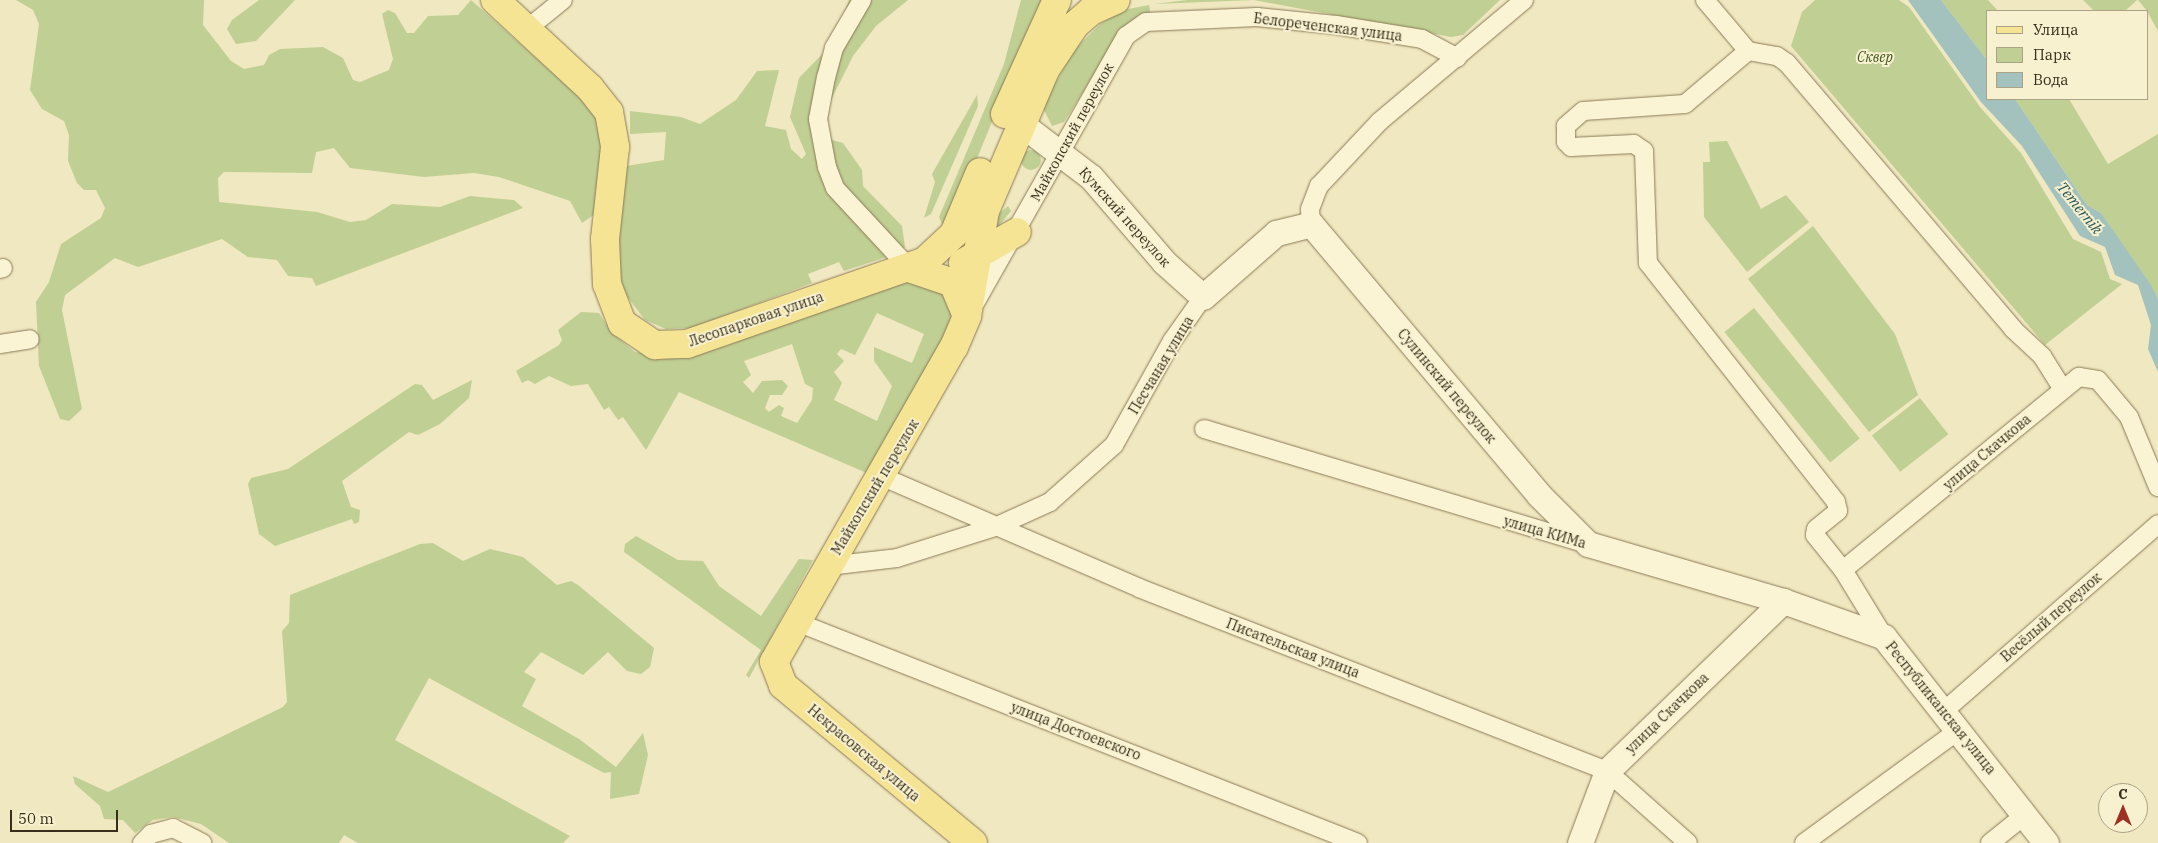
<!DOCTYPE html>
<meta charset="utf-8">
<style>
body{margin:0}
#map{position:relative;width:2158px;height:843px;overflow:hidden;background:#f0e8c0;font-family:"IBM Plex Serif",serif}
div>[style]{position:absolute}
.green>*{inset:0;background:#c0cf93;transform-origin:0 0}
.round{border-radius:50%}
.water>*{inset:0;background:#a3c2bd}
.roads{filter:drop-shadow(0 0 1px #8a7957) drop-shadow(0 0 1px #8a7957)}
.street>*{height:18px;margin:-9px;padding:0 9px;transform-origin:9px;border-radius:9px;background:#fbf4d4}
.secondary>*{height:25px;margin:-12.5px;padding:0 12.5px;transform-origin:12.5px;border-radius:12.5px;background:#fbf4d4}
.primary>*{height:28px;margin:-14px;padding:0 14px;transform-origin:14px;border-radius:14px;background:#f6e495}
span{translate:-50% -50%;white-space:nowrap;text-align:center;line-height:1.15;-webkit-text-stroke:4px #f7f1d0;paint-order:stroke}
.street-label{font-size:14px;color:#392e1c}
.park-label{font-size:14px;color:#425721;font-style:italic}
.water-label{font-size:15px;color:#2a575a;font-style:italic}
.legend{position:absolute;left:1986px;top:10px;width:162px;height:90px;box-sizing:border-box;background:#f7f1d0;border:1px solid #aba388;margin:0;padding:6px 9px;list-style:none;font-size:15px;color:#392e1c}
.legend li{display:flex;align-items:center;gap:10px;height:25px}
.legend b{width:25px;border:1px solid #aba388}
.north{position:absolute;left:2098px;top:783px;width:50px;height:50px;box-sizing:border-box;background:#f7f1d0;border:1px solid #aba388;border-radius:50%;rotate:0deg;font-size:14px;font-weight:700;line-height:20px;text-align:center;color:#392e1c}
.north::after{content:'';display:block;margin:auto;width:18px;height:22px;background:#9d3223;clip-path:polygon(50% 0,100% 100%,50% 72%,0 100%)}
.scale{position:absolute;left:10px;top:810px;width:108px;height:22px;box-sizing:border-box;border:2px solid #392e1c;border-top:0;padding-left:6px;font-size:15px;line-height:18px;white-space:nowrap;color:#392e1c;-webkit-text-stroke:4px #f7f1d0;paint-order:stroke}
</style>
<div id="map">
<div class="green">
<div style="clip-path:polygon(16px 0,204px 0,203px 25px,231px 61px,244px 69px,264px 65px,269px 55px,280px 49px,323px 47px,343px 58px,353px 80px,360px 82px,389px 70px,393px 59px,382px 14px,388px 10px,395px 13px,407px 33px,414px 33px,428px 16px,458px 15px,471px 0,584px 101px,596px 118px,604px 148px,595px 214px,582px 223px,570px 201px,499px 177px,474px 173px,424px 177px,350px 168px,334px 148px,316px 152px,312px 173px,224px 172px,218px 178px,219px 202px,317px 212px,350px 222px,366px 220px,392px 204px,440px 207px,470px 196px,514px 200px,523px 208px,316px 286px,312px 278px,288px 276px,277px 260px,248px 257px,222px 239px,138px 267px,115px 258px,65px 295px,62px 310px,82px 409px,69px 421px,60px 419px,39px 366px,36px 302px,49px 282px,61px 244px,101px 218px,105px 208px,96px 190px,84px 190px,77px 183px,68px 161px,69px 135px,64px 121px,42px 109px,30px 90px,39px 24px,33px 10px)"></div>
<div style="clip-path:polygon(259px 0,295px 0,256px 41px,236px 44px,227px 29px,232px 20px)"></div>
<div style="clip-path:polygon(849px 0,908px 0,876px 26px,853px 56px,831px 100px,827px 122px,832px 140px,843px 143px,862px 170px,863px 186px,902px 226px,905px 247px,899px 253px,844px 271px,839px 262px,808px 274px,812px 283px,692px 328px,666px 329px,645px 320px,620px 287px,614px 254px,626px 166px,664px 160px,666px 132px,630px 134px,630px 111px,681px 117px,700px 124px,736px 100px,757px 71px,779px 70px,765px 126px,786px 130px,791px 149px,802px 159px,806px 154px,790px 117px,799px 78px,833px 43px)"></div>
<div style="clip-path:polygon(1021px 0,1042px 0,964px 190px,946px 225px,942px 224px,939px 217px,1004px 64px)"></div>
<div style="clip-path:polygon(1188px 0,1500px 0,1463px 35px,1451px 37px,1254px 0,1154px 4px)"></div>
<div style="clip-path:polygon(1815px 0,1899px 0,1909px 7px,1980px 107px,2021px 153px,2073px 239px,2101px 252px,2110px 279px,2122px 284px,2045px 345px,1791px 46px,1802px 12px)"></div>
<div style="clip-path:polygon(1941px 0,1988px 0,1998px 11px,1987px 11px,1987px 60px)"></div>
<div style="clip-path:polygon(2083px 0,2137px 0,2125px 11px,2094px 11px)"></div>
<div style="clip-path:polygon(2138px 0,2158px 0,2158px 31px,2147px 11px)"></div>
<div style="clip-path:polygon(1149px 5px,1151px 16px,1114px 44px,1064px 122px,1052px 126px,1042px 106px,1074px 50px,1100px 24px,1123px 10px)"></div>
<div style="clip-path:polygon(977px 95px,978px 106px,931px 214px,924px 218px,935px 182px,932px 174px)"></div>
<div style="clip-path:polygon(2015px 99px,2069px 99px,2108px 164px,2158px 134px,2158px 299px,2101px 213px,2087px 205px)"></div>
<div style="clip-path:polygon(1727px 141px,1761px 209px,1786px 195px,1809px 222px,1747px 272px,1704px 217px,1703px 162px,1710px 162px,1709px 142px)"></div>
<div class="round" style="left:1021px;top:150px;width:20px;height:20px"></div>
<div style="clip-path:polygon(1008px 206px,1011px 211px,998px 227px,996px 217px)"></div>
<div style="clip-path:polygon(1813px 226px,1895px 334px,1918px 395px,1869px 432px,1748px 279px)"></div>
<div style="clip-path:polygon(evenodd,890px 280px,940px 289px,950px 303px,951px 316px,948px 330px,869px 474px,679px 392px,646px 450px,623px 417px,618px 420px,609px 407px,604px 410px,588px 384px,571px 386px,549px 376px,535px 384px,528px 380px,522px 383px,516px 371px,559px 345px,562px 340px,558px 330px,581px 312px,599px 313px,612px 333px,635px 352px,682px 358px,890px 280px,877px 313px,924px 334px,912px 363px,874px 347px,874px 361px,892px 386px,877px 421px,834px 400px,842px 383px,834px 372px,844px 361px,837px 354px,841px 349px,855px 355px,877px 313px,890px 280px,792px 344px,805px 384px,813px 388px,812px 400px,797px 423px,781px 416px,784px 408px,779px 405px,769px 412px,765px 408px,770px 395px,782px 395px,788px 386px,782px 380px,762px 381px,753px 393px,743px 382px,751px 375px,744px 361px,792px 344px)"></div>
<div style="left:1754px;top:308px;width:168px;height:38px;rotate:51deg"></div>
<div style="clip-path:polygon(472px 380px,469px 398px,440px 424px,418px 435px,409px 432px,342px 481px,351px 507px,360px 510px,359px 522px,354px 524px,352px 519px,275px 546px,259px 534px,248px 484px,251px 478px,288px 469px,415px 384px,422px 385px,433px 400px)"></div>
<div style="left:1920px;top:398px;width:46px;height:61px;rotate:52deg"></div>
<div style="clip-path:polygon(636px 536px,678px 560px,703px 561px,719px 586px,761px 616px,799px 559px,813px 560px,749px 678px,746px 675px,761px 650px,624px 552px,625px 544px)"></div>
<div style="clip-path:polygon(433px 543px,463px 561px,490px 549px,523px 557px,557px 585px,571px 581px,578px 585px,654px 648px,650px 667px,641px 674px,627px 671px,608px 652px,583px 675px,541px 652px,524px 672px,536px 679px,522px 706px,579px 739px,616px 767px,643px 733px,648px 755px,639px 794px,610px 799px,611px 772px,604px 773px,429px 678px,395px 740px,570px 836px,563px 843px,358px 843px,344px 835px,339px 843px,229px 843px,201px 824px,173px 817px,153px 820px,135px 833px,123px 820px,104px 819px,100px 806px,75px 784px,73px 776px,108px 792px,283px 707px,287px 702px,282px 631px,289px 623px,290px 595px,420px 544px)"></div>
</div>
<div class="water">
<div style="clip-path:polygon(1908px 0,1941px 0,1987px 60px,1987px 99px,2015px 99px,2087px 205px,2101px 213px,2151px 285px,2158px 299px,2158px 372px,2148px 349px,2151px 325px,2138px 285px,2115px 275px,2105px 247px,2080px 236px,2022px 146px,1981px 102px)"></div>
</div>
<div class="roads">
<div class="street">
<div style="left:862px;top:0;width:56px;rotate:120.3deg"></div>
<div style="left:834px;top:48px;width:30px;rotate:105deg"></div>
<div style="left:826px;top:77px;width:43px;rotate:100.8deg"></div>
<div style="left:818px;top:119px;width:49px;rotate:79.4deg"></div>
<div style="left:827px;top:167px;width:22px;rotate:69deg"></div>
<div style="left:835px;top:188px;width:109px;rotate:47.2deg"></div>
<div style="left:1705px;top:0;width:67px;rotate:49.9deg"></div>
<div style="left:1748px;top:51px;width:29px;rotate:10deg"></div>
<div style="left:1777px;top:56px;width:12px;rotate:35deg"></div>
<div style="left:1787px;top:63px;width:349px;rotate:49.6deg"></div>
<div style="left:2013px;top:329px;width:40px;rotate:43deg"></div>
<div style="left:2042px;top:356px;width:39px;rotate:58deg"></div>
<div style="left:527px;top:29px;width:46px;rotate:-38.9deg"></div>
<div style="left:1748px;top:51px;width:82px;rotate:139.9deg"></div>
<div style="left:1685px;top:104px;width:102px;rotate:176.1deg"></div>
<div style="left:1583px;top:111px;width:23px;rotate:139deg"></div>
<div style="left:1566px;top:126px;width:16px;rotate:90deg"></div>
<div style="left:1566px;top:142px;width:7px;rotate:45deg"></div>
<div style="left:1571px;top:147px;width:63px;rotate:-2.7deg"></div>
<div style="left:1634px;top:144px;width:12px;rotate:35deg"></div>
<div style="left:1644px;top:151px;width:112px;rotate:88deg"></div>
<div style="left:1648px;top:263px;width:304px;rotate:51.8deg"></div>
<div style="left:1836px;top:502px;width:9px;rotate:77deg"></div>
<div style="left:1838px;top:511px;width:28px;rotate:141deg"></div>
<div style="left:1816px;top:529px;width:6px;rotate:99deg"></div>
<div style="left:1815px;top:535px;width:45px;rotate:51.3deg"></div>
<div style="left:1843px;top:570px;width:79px;rotate:58.5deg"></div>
<div style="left:1311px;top:224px;width:15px;rotate:-94deg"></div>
<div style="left:1310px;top:209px;width:25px;rotate:-69deg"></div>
<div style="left:1319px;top:186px;width:89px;rotate:-46.8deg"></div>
<div style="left:1380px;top:121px;width:188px;rotate:-40deg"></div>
<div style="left:0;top:269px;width:3px;rotate:-18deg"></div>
<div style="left:975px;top:303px;width:307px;rotate:-60.5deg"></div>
<div style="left:1126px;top:36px;width:24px;rotate:-35deg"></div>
<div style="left:1146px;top:22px;width:111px;rotate:-2.6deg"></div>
<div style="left:1257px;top:17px;width:79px;rotate:5.8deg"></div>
<div style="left:1336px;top:25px;width:87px;rotate:9.2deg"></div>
<div style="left:1422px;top:39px;width:40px;rotate:28deg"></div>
<div style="left:0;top:344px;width:30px;rotate:-9deg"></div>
<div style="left:1204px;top:429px;width:400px;rotate:16.7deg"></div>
<div style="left:883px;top:477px;width:279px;rotate:23.4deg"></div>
<div style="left:1139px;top:588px;width:503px;rotate:21.36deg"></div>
<div style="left:1607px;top:771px;width:108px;rotate:41.6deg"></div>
<div style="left:828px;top:566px;width:69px;rotate:-6.6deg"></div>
<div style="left:897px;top:558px;width:103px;rotate:-17.6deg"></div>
<div style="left:995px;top:527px;width:60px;rotate:-24.4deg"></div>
<div style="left:1050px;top:502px;width:86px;rotate:-41.7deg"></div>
<div style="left:1114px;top:445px;width:119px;rotate:-60.9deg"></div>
<div style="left:1172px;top:341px;width:54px;rotate:-54.8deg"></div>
<div style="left:1843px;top:570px;width:305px;rotate:-39.3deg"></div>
<div style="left:2079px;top:377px;width:19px;rotate:9deg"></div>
<div style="left:2098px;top:380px;width:48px;rotate:50deg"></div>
<div style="left:2129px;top:417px;width:76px;rotate:67.5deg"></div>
<div style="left:794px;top:621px;width:606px;rotate:21.49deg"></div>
<div style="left:1944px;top:711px;width:284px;rotate:-41.1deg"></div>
<div style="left:142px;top:843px;width:13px;rotate:-45deg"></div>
<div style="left:151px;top:834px;width:23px;rotate:-15deg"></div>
<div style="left:173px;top:828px;width:33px;rotate:27deg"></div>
<div style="left:1804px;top:843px;width:192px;rotate:-36.1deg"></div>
<div style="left:1990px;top:843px;width:45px;rotate:-38.7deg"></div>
</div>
<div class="secondary">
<div style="left:1020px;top:123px;width:89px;rotate:37.3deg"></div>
<div style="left:1091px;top:177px;width:112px;rotate:49.3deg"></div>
<div style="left:1164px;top:262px;width:52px;rotate:41.9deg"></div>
<div style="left:1203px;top:297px;width:97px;rotate:-41.2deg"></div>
<div style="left:1276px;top:233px;width:36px;rotate:-14deg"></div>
<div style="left:1311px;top:224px;width:354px;rotate:49.9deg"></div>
<div style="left:1539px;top:495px;width:69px;rotate:45deg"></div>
<div style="left:1588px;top:544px;width:203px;rotate:16.3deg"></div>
<div style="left:1783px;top:601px;width:107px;rotate:19.6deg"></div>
<div style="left:1884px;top:637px;width:262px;rotate:51.8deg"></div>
<div style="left:1580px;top:843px;width:77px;rotate:-69.4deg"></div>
<div style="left:1607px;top:771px;width:245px;rotate:-44deg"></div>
</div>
<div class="primary">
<div style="left:495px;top:0;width:129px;rotate:42.8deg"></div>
<div style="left:590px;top:88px;width:31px;rotate:52deg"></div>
<div style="left:609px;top:112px;width:36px;rotate:80deg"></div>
<div style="left:615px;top:147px;width:93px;rotate:96.2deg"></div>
<div style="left:605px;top:239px;width:45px;rotate:87.5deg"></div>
<div style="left:607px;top:284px;width:42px;rotate:69deg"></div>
<div style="left:622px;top:323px;width:40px;rotate:34deg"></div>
<div style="left:655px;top:345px;width:32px;rotate:-2deg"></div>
<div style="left:687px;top:344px;width:252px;rotate:-19.2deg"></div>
<div style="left:925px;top:261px;width:40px;rotate:-43deg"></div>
<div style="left:954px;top:234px;width:67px;rotate:-67.2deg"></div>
<div style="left:1005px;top:114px;width:125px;rotate:-65.5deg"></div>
<div style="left:963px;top:263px;width:62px;rotate:-29.9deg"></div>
<div style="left:909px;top:268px;width:46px;rotate:18.8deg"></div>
<div style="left:953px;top:283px;width:34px;rotate:67deg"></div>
<div style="left:973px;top:843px;width:247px;rotate:-140.3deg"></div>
<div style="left:783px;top:685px;width:25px;rotate:-111deg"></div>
<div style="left:774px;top:662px;width:363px;rotate:-60.3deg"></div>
<div style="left:954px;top:347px;width:34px;rotate:-67deg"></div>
<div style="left:967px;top:316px;width:107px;rotate:-80.3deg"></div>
<div style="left:985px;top:211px;width:153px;rotate:-66.9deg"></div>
<div style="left:1045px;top:70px;width:54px;rotate:-56.3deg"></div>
<div style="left:1075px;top:25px;width:21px;rotate:-41deg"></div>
<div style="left:1091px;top:11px;width:27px;rotate:-24deg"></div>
</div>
</div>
<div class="street-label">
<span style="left:1328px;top:27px;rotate:7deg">Белореченская улица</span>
<span style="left:1072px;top:132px;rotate:-61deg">Майкопский переулок</span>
<span style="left:1125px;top:217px;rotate:48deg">Кумский переулок</span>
<span style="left:756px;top:319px;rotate:-19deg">Лесопарковая улица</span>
<span style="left:1161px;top:365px;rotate:-59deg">Песчаная улица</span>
<span style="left:1447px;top:386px;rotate:50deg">Сулинский переулок</span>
<span style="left:1987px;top:452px;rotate:-40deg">улица Скачкова</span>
<span style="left:875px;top:487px;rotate:-59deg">Майкопский переулок</span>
<span style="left:1545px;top:532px;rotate:16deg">улица КИМа</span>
<span style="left:2051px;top:617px;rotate:-41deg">Весёлый переулок</span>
<span style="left:1293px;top:648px;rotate:21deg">Писательская улица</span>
<span style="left:1941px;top:708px;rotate:51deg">Республиканская улица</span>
<span style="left:1667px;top:713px;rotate:-44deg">улица Скачкова</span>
<span style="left:1076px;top:731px;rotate:21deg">улица Достоевского</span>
<span style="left:864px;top:753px;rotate:40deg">Некрасовская улица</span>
</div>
<div class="park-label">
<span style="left:1875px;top:57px">Сквер</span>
</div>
<div class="water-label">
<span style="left:2080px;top:208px;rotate:51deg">Temernik</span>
</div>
<ul class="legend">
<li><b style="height:6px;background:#f6e495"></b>Улица</li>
<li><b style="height:14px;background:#c0cf93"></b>Парк</li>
<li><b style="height:14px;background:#a3c2bd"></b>Вода</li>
</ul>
<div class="north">С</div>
<div class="scale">50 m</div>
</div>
